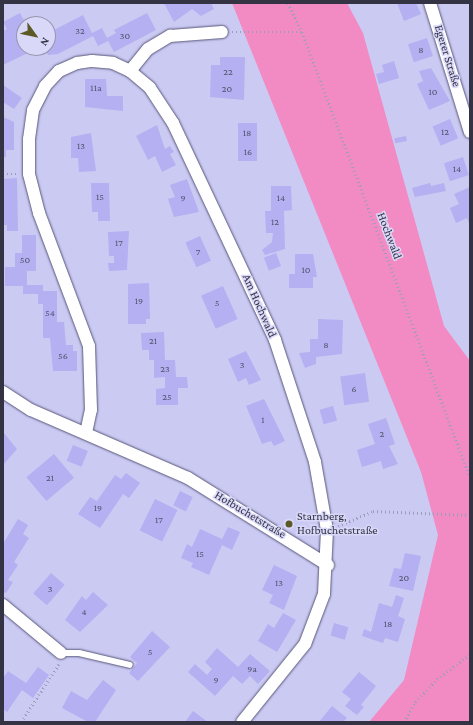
<!DOCTYPE html>
<meta charset="utf-8">
<style>
body{margin:0}
#map{position:relative;width:473px;height:725px;overflow:hidden;background:#cbcaf3;font-family:"Crimson Pro",serif}
div>[style]{position:absolute}
.green>*{inset:0;background:#f28ac4}
.building>*{inset:0;background:#b4b0f1;transform-origin:0 0}
.path>*{height:2.5px;margin-top:-1.25px;transform-origin:0;background:repeating-linear-gradient(90deg,#9d9cbd 0 1px,transparent 0 4px)}
.roads{filter:drop-shadow(0 0 1px #585679) drop-shadow(0 0 1px #585679)}
.lane>*{height:6px;margin:-3px;padding:0 3px;transform-origin:3px;border-radius:3px;background:#fff}
.street>*{height:12px;margin:-6px;padding:0 6px;transform-origin:6px;border-radius:6px;background:#fff}
.dots>*{width:11px;height:11px;translate:-50% -50%;box-sizing:border-box;border:2px solid #d9d8f9;border-radius:50%}
span{translate:-50% -50%;white-space:nowrap;text-align:center;line-height:1.15;-webkit-text-stroke:3px #d9d8f9;paint-order:stroke}
.number-label{font-size:10px;color:#53526e}
.number-label span{-webkit-text-stroke-width:0}
.street-label{font-size:12px;color:#333343}
.poi-label{font-size:12px;color:#333343}
.left{translate:0 -50%;text-align:left}
.frame{position:absolute;inset:0;border:4px solid #333343;pointer-events:none}
.north{position:absolute;left:16px;top:16px;width:40px;height:40px;box-sizing:border-box;background:#d9d8f9;border:1px solid #9796b0;border-radius:50%;rotate:123deg;font-size:11px;font-weight:700;line-height:16px;text-align:center;color:#333343}
.north::after{content:'';display:block;margin:auto;width:14px;height:18px;background:#5b5926;clip-path:polygon(50% 0,100% 100%,50% 72%,0 100%)}
</style>
<div id="map">
<div class="green">
<div style="clip-path:polygon(232px 3px,347px 3px,363px 33px,444px 326px,470px 361px,470px 722px,369px 722px,404px 680px,438px 535px,421px 472px)"></div>
</div>
<div class="building">
<div style="clip-path:polygon(164px 3px,211px 3px,214px 9px,201px 16px,192px 9px,174px 22px)"></div>
<div style="clip-path:polygon(397px 3px,416px 3px,421px 14px,404px 21px)"></div>
<div style="clip-path:polygon(20px 13px,26px 24px,24px 48px,38px 48px,3px 65px,3px 31px,7px 29px,3px 22px)"></div>
<div style="clip-path:polygon(147px 13px,156px 30px,114px 52px,108px 41px,98px 46px,93px 36px,58px 54px,48px 55px,45px 48px,48px 48px,48px 33px,83px 15px,92px 33px,102px 28px,107px 38px,116px 33px,114px 30px)"></div>
<div style="left:427px;top:38px;width:19px;height:20px;rotate:72deg"></div>
<div style="clip-path:polygon(220px 57px,245px 57px,244px 100px,210px 97px,211px 65px,220px 65px)"></div>
<div style="clip-path:polygon(394px 61px,399px 78px,379px 84px,376px 74px,384px 72px,382px 65px)"></div>
<div style="clip-path:polygon(431px 68px,450px 101px,429px 110px,417px 84px,423px 81px,419px 71px)"></div>
<div style="clip-path:polygon(85px 79px,106px 79px,107px 96px,123px 96px,123px 111px,85px 107px)"></div>
<div style="clip-path:polygon(3px 85px,22px 98px,14px 109px,3px 102px)"></div>
<div style="clip-path:polygon(3px 117px,14px 122px,14px 150px,6px 150px,6px 157px,3px 157px)"></div>
<div style="left:450px;top:119px;width:21px;height:19px;rotate:67deg"></div>
<div style="left:238px;top:123px;width:19px;height:38px"></div>
<div style="clip-path:polygon(157px 125px,165px 149px,170px 146px,174px 152px,170px 154px,176px 165px,162px 172px,155px 156px,148px 160px,136px 136px)"></div>
<div style="clip-path:polygon(91px 133px,96px 171px,79px 172px,78px 158px,71px 158px,71px 137px)"></div>
<div style="left:406px;top:136px;width:5px;height:12px;rotate:79deg"></div>
<div style="left:463px;top:157px;width:19px;height:20px;rotate:72deg"></div>
<div style="clip-path:polygon(17px 178px,18px 231px,7px 231px,7px 225px,3px 225px,4px 179px)"></div>
<div style="clip-path:polygon(187px 179px,199px 212px,174px 217px,168px 199px,175px 197px,170px 185px)"></div>
<div style="clip-path:polygon(91px 183px,109px 183px,110px 221px,98px 221px,98px 212px,92px 212px)"></div>
<div style="clip-path:polygon(430px 183px,431px 186px,444px 183px,446px 191px,415px 197px,412px 188px)"></div>
<div style="clip-path:polygon(271px 186px,291px 186px,292px 210px,284px 211px,285px 249px,265px 255px,262px 250px,272px 242px,273px 233px,266px 233px,265px 211px,271px 211px)"></div>
<div style="clip-path:polygon(470px 187px,470px 226px,467px 218px,456px 223px,450px 208px,459px 204px,454px 194px)"></div>
<div style="clip-path:polygon(129px 231px,127px 270px,109px 271px,108px 263px,114px 263px,114px 256px,109px 256px,108px 232px)"></div>
<div style="clip-path:polygon(22px 235px,36px 235px,36px 271px,27px 271px,27px 285px,43px 285px,43px 291px,57px 291px,57px 322px,64px 322px,66px 345px,73px 345px,73px 351px,77px 351px,77px 371px,53px 371px,50px 338px,43px 338px,43px 304px,38px 304px,38px 294px,23px 294px,23px 286px,5px 286px,5px 267px,15px 267px,15px 253px,22px 253px)"></div>
<div style="left:200px;top:236px;width:27px;height:16px;rotate:66deg"></div>
<div style="left:276px;top:253px;width:14px;height:13px;rotate:69deg"></div>
<div style="clip-path:polygon(295px 254px,313px 254px,317px 277px,313px 277px,313px 288px,289px 288px,289px 274px,295px 274px)"></div>
<div style="clip-path:polygon(149px 283px,150px 319px,146px 319px,146px 324px,128px 324px,128px 284px)"></div>
<div style="left:223px;top:286px;width:36px;height:24px;rotate:66deg"></div>
<div style="clip-path:polygon(318px 319px,343px 320px,342px 354px,316px 357px,316px 364px,305px 368px,299px 353px,310px 352px,310px 339px,318px 339px)"></div>
<div style="clip-path:polygon(164px 332px,165px 360px,175px 360px,176px 377px,187px 377px,188px 388px,178px 388px,178px 405px,156px 405px,156px 389px,165px 388px,165px 377px,154px 378px,154px 360px,149px 360px,149px 350px,142px 350px,141px 333px)"></div>
<div style="clip-path:polygon(246px 351px,261px 380px,249px 385px,246px 378px,238px 382px,228px 359px)"></div>
<div style="left:365px;top:373px;width:29px;height:25px;rotate:82deg"></div>
<div style="clip-path:polygon(264px 399px,285px 441px,274px 446px,271px 441px,262px 444px,246px 406px)"></div>
<div style="left:333px;top:406px;width:15px;height:14px;rotate:74deg"></div>
<div style="clip-path:polygon(386px 418px,395px 444px,389px 446px,398px 464px,383px 469px,381px 461px,362px 467px,357px 450px,375px 444px,368px 424px)"></div>
<div style="clip-path:polygon(3px 432px,17px 449px,3px 465px)"></div>
<div style="left:73px;top:445px;width:16px;height:17px;rotate:22deg"></div>
<div style="left:54px;top:454px;width:31px;height:36px;rotate:50deg"></div>
<div style="clip-path:polygon(126px 473px,140px 483px,129px 498px,123px 494px,100px 528px,78px 514px,90px 497px,97px 501px,115px 475px,121px 479px)"></div>
<div style="left:180px;top:491px;width:14px;height:16px;rotate:25deg"></div>
<div style="left:155px;top:499px;width:25px;height:35px;rotate:26deg"></div>
<div style="clip-path:polygon(18px 519px,28px 525px,23px 534px,29px 538px,14px 562px,18px 565px,8px 580px,13px 582px,6px 593px,3px 592px,3px 544px)"></div>
<div style="clip-path:polygon(228px 527px,240px 532px,232px 550px,222px 545px,209px 575px,191px 567px,193px 563px,181px 558px,187px 544px,192px 547px,200px 529px,222px 539px)"></div>
<div style="clip-path:polygon(405px 553px,421px 556px,413px 591px,389px 586px,394px 568px,401px 569px)"></div>
<div style="clip-path:polygon(274px 565px,297px 576px,284px 610px,269px 603px,273px 595px,262px 590px)"></div>
<div style="left:51px;top:573px;width:18px;height:27px;rotate:41deg"></div>
<div style="clip-path:polygon(93px 592px,108px 605px,80px 632px,65px 620px,82px 596px,86px 600px)"></div>
<div style="clip-path:polygon(396px 595px,404px 598px,398px 616px,405px 619px,398px 642px,385px 638px,383px 643px,362px 636px,364px 629px,371px 632px,379px 603px,392px 607px)"></div>
<div style="clip-path:polygon(283px 613px,296px 620px,277px 652px,258px 641px,268px 624px,274px 628px)"></div>
<div style="left:334px;top:623px;width:15px;height:13px;rotate:16deg"></div>
<div style="clip-path:polygon(152px 631px,170px 647px,138px 681px,129px 673px,137px 663px,130px 657px)"></div>
<div style="clip-path:polygon(217px 648px,238px 667px,250px 654px,270px 671px,258px 684px,250px 676px,242px 684px,233px 676px,215px 696px,188px 672px,195px 664px,207px 675px,212px 669px,205px 662px)"></div>
<div style="clip-path:polygon(38px 667px,49px 675px,33px 698px,22px 690px,7px 712px,3px 709px,3px 678px,8px 671px,26px 683px)"></div>
<div style="clip-path:polygon(359px 672px,376px 686px,361px 705px,364px 707px,357px 715px,345px 706px,351px 699px,342px 692px)"></div>
<div style="clip-path:polygon(103px 680px,116px 690px,95px 722px,88px 722px,62px 708px,71px 691px,87px 700px)"></div>
<div style="clip-path:polygon(332px 706px,347px 718px,343px 722px,319px 722px)"></div>
<div style="clip-path:polygon(193px 711px,208px 722px,185px 722px)"></div>
</div>
<div class="path">
<div style="left:288px;top:3px;width:32px;rotate:64deg"></div>
<div style="left:302px;top:32px;width:475px;rotate:69.3deg"></div>
<div style="left:232px;top:32px;width:70px"></div>
<div style="left:3px;top:174px;width:16px"></div>
<div style="left:338px;top:526px;width:38px;rotate:-23deg"></div>
<div style="left:373px;top:511px;width:97px;rotate:2.4deg"></div>
<div style="left:21px;top:722px;width:69px;rotate:-56.8deg"></div>
<div style="left:404px;top:722px;width:23px;rotate:-61deg"></div>
<div style="left:415px;top:702px;width:32px;rotate:-46deg"></div>
<div style="left:437px;top:679px;width:41px;rotate:-37.1deg"></div>
</div>
<div class="roads">
<div class="lane">
<div style="left:61px;top:653px;width:18px"></div>
<div style="left:79px;top:653px;width:52px;rotate:13.2deg"></div>
</div>
<div class="street">
<div style="left:430px;top:3px;width:135px;rotate:72.8deg"></div>
<div style="left:130px;top:71px;width:28px;rotate:-51deg"></div>
<div style="left:148px;top:49px;width:26px;rotate:-31deg"></div>
<div style="left:170px;top:36px;width:52px;rotate:-4.4deg"></div>
<div style="left:3px;top:392px;width:33px;rotate:33deg"></div>
<div style="left:31px;top:410px;width:171px;rotate:23.4deg"></div>
<div style="left:188px;top:478px;width:165px;rotate:31.9deg"></div>
<div style="left:86px;top:433px;width:24px;rotate:-78deg"></div>
<div style="left:91px;top:410px;width:64px;rotate:-91.8deg"></div>
<div style="left:89px;top:346px;width:142px;rotate:-110.6deg"></div>
<div style="left:39px;top:213px;width:40px;rotate:-104.4deg"></div>
<div style="left:29px;top:174px;width:35px;rotate:-90deg"></div>
<div style="left:29px;top:139px;width:29px;rotate:-82deg"></div>
<div style="left:33px;top:110px;width:27px;rotate:-63deg"></div>
<div style="left:45px;top:86px;width:21px;rotate:-47deg"></div>
<div style="left:59px;top:71px;width:20px;rotate:-24deg"></div>
<div style="left:77px;top:63px;width:15px;rotate:-8deg"></div>
<div style="left:92px;top:61px;width:21px;rotate:5deg"></div>
<div style="left:113px;top:63px;width:19px;rotate:25deg"></div>
<div style="left:130px;top:71px;width:26px;rotate:40deg"></div>
<div style="left:150px;top:88px;width:42px;rotate:56.7deg"></div>
<div style="left:173px;top:123px;width:240px;rotate:64.8deg"></div>
<div style="left:275px;top:340px;width:128px;rotate:71.8deg"></div>
<div style="left:315px;top:462px;width:69px;rotate:80deg"></div>
<div style="left:327px;top:530px;width:64px;rotate:92.7deg"></div>
<div style="left:324px;top:594px;width:53px;rotate:110.8deg"></div>
<div style="left:305px;top:644px;width:100px;rotate:128.9deg"></div>
<div style="left:3px;top:605px;width:75px;rotate:39.6deg"></div>
</div>
</div>
<div class="dots">
<div style="left:289px;top:524px;background:#5b5926"></div>
</div>
<div class="number-label">
<span style="left:80px;top:31px">32</span>
<span style="left:125px;top:36px">30</span>
<span style="left:421px;top:50px">8</span>
<span style="left:228px;top:72px">22</span>
<span style="left:96px;top:88px">11a</span>
<span style="left:227px;top:89px">20</span>
<span style="left:433px;top:92px">10</span>
<span style="left:445px;top:132px">12</span>
<span style="left:247px;top:133px">18</span>
<span style="left:81px;top:146px">13</span>
<span style="left:248px;top:152px">16</span>
<span style="left:457px;top:169px">14</span>
<span style="left:100px;top:197px">15</span>
<span style="left:183px;top:198px">9</span>
<span style="left:281px;top:198px">14</span>
<span style="left:275px;top:222px">12</span>
<span style="left:119px;top:243px">17</span>
<span style="left:198px;top:252px">7</span>
<span style="left:25px;top:260px">50</span>
<span style="left:306px;top:270px">10</span>
<span style="left:139px;top:301px">19</span>
<span style="left:217px;top:303px">5</span>
<span style="left:50px;top:313px">54</span>
<span style="left:153px;top:341px">21</span>
<span style="left:326px;top:345px">8</span>
<span style="left:63px;top:356px">56</span>
<span style="left:242px;top:365px">3</span>
<span style="left:165px;top:369px">23</span>
<span style="left:354px;top:389px">6</span>
<span style="left:167px;top:397px">25</span>
<span style="left:263px;top:420px">1</span>
<span style="left:382px;top:434px">2</span>
<span style="left:50px;top:478px">21</span>
<span style="left:98px;top:508px">19</span>
<span style="left:159px;top:520px">17</span>
<span style="left:200px;top:554px">15</span>
<span style="left:404px;top:578px">20</span>
<span style="left:279px;top:583px">13</span>
<span style="left:50px;top:589px">3</span>
<span style="left:84px;top:612px">4</span>
<span style="left:388px;top:624px">18</span>
<span style="left:150px;top:652px">5</span>
<span style="left:252px;top:669px">9a</span>
<span style="left:216px;top:680px">9</span>
</div>
<div class="street-label">
<span style="left:447px;top:56px;rotate:73deg">Egerer Straße</span>
<span style="left:389px;top:236px;rotate:69deg">Hochwald</span>
<span style="left:259px;top:306px;rotate:66deg">Am Hochwald</span>
<span style="left:250px;top:515px;rotate:31deg">Hofbuchetstraße</span>
</div>
<div class="poi-label">
<span class="left" style="left:297px;top:524px">Starnberg,<br>Hofbuchetstraße</span>
</div>
<div class="frame"></div>
<div class="north">N</div>
</div>
